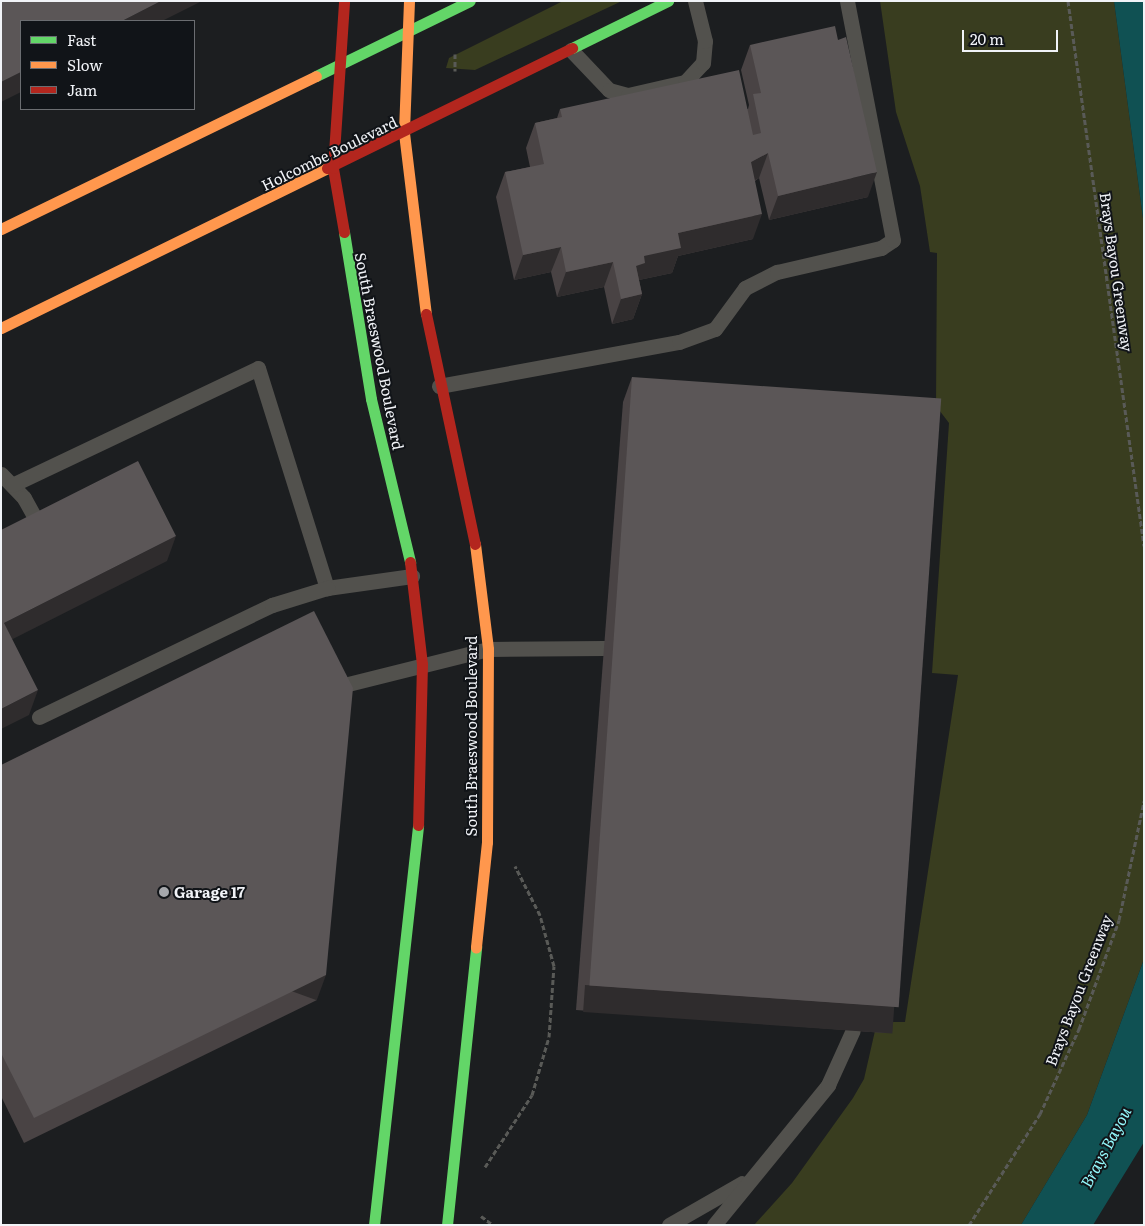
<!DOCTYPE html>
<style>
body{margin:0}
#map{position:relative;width:1145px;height:1226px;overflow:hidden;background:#1c1e20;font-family:Literata,serif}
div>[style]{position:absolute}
.green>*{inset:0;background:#393d1f}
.water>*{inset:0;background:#105153}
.path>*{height:3px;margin-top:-1.5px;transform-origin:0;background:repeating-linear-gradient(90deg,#595a57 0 5px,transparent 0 7.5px)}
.lane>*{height:15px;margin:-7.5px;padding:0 7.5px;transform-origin:7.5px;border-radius:7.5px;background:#52514d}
.fast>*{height:11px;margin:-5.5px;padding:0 5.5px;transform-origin:5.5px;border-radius:5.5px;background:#63d668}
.slow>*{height:11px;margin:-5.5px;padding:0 5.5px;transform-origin:5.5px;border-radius:5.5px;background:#ff974d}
.jam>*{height:11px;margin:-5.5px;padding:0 5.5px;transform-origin:5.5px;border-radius:5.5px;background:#b3261e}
.wall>*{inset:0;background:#494344}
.shaded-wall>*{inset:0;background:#2f2c2d;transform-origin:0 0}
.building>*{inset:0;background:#5b5657;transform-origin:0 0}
.dots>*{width:14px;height:14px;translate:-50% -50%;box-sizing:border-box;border:2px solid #111418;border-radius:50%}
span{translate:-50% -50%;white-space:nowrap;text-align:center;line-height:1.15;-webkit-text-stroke:4px #111418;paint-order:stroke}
.street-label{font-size:15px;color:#f1f3f7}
.poi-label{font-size:15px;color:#f1f3f7;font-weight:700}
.left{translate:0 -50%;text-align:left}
.water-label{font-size:16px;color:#93f8fc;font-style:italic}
.frame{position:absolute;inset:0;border:2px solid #f1f3f7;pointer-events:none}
.legend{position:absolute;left:20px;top:20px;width:175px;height:90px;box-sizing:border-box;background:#111418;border:1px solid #6b6d71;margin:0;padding:6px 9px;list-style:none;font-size:15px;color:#f1f3f7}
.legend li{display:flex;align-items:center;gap:10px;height:25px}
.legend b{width:25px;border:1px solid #6b6d71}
.scale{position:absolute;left:962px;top:30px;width:96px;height:22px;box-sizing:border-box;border:2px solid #f1f3f7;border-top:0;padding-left:6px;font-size:15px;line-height:18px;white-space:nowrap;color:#f1f3f7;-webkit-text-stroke:4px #111418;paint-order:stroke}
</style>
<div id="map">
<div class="green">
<div style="clip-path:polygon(563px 1px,622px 1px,475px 70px,446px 68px,449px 58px)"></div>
<div style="clip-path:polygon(880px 1px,1114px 1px,1144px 226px,1144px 959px,1087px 1115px,1021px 1225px,754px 1225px,792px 1183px,853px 1098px,864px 1079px,877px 1022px,905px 1022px,958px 675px,932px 673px,949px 423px,936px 406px,937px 253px,930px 252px,920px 186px,896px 112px)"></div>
</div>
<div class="water">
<div style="clip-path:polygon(1114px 1px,1144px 1px,1144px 226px)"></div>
<div style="clip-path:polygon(1144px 959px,1144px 1142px,1093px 1225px,1021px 1225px,1087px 1115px)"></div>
</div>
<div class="path">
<div style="left:1068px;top:1px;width:550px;rotate:82.06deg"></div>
<div style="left:455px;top:54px;width:17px;rotate:90deg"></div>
<div style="left:485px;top:1167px;width:86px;rotate:-56.9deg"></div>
<div style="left:532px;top:1095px;width:60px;rotate:-73.7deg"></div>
<div style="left:549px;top:1037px;width:71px;rotate:-86deg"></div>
<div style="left:554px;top:966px;width:53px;rotate:-105.4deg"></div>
<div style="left:540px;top:915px;width:55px;rotate:-117deg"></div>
<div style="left:481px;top:1216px;width:15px;rotate:37deg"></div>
<div style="left:969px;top:1225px;width:132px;rotate:-57.4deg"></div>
<div style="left:1040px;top:1114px;width:94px;rotate:-65.4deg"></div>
<div style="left:1079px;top:1029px;width:116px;rotate:-69.8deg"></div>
<div style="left:1119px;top:920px;width:122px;rotate:-78.1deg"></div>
</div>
<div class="lane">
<div style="left:571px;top:50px;width:55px;rotate:46.5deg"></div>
<div style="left:609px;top:90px;width:20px;rotate:15deg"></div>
<div style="left:628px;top:95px;width:58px;rotate:-12.8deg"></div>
<div style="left:685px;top:82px;width:26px;rotate:-47deg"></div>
<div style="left:703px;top:63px;width:22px;rotate:-85deg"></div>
<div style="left:705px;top:41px;width:41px;rotate:-104deg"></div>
<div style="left:439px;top:386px;width:244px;rotate:-10.4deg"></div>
<div style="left:679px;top:342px;width:38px;rotate:-20deg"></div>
<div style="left:715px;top:329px;width:51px;rotate:-53.8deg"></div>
<div style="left:745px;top:288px;width:36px;rotate:-27deg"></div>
<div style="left:777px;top:272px;width:107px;rotate:-13deg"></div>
<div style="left:881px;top:248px;width:14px;rotate:-34deg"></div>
<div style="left:893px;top:240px;width:243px;rotate:-100.9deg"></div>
<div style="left:1px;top:474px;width:33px;rotate:46deg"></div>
<div style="left:24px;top:498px;width:35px;rotate:61deg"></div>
<div style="left:12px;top:485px;width:272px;rotate:-25.4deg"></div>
<div style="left:258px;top:368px;width:231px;rotate:72.6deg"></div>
<div style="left:327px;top:588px;width:86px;rotate:-8deg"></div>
<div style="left:332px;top:688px;width:161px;rotate:-14deg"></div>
<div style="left:488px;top:649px;width:116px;rotate:-0.5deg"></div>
<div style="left:39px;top:717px;width:259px;rotate:-25.7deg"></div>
<div style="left:272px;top:605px;width:58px;rotate:-17.2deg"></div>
<div style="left:669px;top:1225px;width:84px;rotate:-29.9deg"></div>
<div style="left:714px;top:1225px;width:181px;rotate:-50.8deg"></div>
<div style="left:828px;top:1085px;width:60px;rotate:-65.6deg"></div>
</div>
<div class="fast">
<div style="left:572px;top:48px;width:107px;rotate:-26.1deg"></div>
<div style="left:316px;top:76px;width:171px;rotate:-26deg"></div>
<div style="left:344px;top:232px;width:169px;rotate:80.8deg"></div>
<div style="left:371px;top:399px;width:168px;rotate:76.5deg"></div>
<div style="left:374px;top:1225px;width:402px;rotate:-83.7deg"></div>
<div style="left:447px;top:1225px;width:280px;rotate:-84deg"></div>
</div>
<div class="slow">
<div style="left:409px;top:1px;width:132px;rotate:92.2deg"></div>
<div style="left:404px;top:133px;width:182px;rotate:83.1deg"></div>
<div style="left:1px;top:229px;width:350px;rotate:-25.9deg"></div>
<div style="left:1px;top:328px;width:363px;rotate:-26.1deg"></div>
<div style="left:475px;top:544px;width:106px;rotate:82.9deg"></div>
<div style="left:488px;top:649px;width:193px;rotate:90.3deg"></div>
<div style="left:487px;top:842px;width:106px;rotate:96deg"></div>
</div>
<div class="jam">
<div style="left:327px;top:168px;width:273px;rotate:-26.1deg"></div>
<div style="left:344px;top:232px;width:65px;rotate:-99.8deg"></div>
<div style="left:333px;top:168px;width:167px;rotate:-86.2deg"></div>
<div style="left:426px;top:314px;width:235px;rotate:78deg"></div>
<div style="left:410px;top:562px;width:103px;rotate:83.3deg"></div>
<div style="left:422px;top:664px;width:161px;rotate:91.4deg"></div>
</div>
<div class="wall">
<div style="clip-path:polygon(750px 45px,868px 197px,769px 220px,759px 178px,755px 181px,753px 239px,678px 256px,672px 273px,639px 280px,642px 294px,633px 319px,612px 324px,604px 287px,557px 297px,551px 272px,514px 280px,496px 197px,505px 172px,530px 167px,526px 148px,535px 123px,557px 118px,560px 109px,748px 109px,749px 105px,741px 70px)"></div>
<div style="clip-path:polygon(632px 377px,894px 1008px,885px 1033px,576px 1010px,623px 402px)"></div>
<div style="clip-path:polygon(1px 765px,317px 1000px,24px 1143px,1px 1096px)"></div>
</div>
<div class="shaded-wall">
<div style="clip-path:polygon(161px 1px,202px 1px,162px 21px,122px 21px)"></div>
<div style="clip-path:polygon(21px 72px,21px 92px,1px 102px,1px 82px)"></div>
<div style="clip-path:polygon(768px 153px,759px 178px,742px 187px,751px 162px)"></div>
<div style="clip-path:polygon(877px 172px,868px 197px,769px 220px,778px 196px)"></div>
<div style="clip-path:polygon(762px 214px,753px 239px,678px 256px,672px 273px,639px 280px,636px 266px,644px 256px,678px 233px)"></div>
<div style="clip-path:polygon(561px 247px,551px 272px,514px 280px,523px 255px)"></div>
<div style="clip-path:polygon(613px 262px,604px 287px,557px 297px,566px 272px)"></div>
<div style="clip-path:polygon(642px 294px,633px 319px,612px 324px,621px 299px)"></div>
<div style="clip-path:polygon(176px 536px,167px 561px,1px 645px,4px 623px)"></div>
<div style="clip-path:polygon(38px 690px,29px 715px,1px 729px,1px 709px)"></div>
<div style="left:326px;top:975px;width:27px;height:325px;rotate:110deg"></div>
<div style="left:585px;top:985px;width:310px;height:27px;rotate:4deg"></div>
</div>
<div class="building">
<div style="clip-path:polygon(1px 1px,161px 1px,122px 21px,21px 21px,21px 72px,1px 82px)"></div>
<div style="clip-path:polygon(835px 26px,838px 40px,846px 37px,877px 172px,778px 196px,768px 153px,751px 162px,762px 214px,678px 233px,681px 248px,644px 256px,645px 263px,636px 266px,642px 294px,621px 299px,613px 262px,566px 272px,561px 247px,523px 255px,505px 172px,544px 164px,535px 123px,562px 117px,560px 109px,739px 70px,753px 135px,761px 133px,753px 94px,761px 93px,750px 45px)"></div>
<div style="left:632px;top:377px;width:310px;height:610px;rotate:4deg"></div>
<div style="clip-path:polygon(138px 461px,176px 536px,4px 623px,38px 690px,1px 709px,1px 530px)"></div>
<div style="clip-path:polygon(314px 611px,353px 688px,326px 975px,34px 1118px,1px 1053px,1px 765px)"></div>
</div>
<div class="dots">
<div style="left:164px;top:892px;background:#a6a8ac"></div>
</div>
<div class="street-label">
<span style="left:329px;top:153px;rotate:-26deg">Holcombe Boulevard</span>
<span style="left:1117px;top:272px;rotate:82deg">Brays Bayou Greenway</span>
<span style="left:380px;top:351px;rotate:79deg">South Braeswood Boulevard</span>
<span style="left:471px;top:736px;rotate:-90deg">South Braeswood Boulevard</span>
<span style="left:1078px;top:990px;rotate:-69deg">Brays Bayou Greenway</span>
</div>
<div class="poi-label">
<span class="left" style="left:174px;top:892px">Garage 17</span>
</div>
<div class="water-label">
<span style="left:1105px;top:1147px;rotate:-62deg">Brays Bayou</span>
</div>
<div class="frame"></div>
<ul class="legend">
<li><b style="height:6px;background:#63d668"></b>Fast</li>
<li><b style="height:6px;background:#ff974d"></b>Slow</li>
<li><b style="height:6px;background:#b3261e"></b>Jam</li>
</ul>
<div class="scale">20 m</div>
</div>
